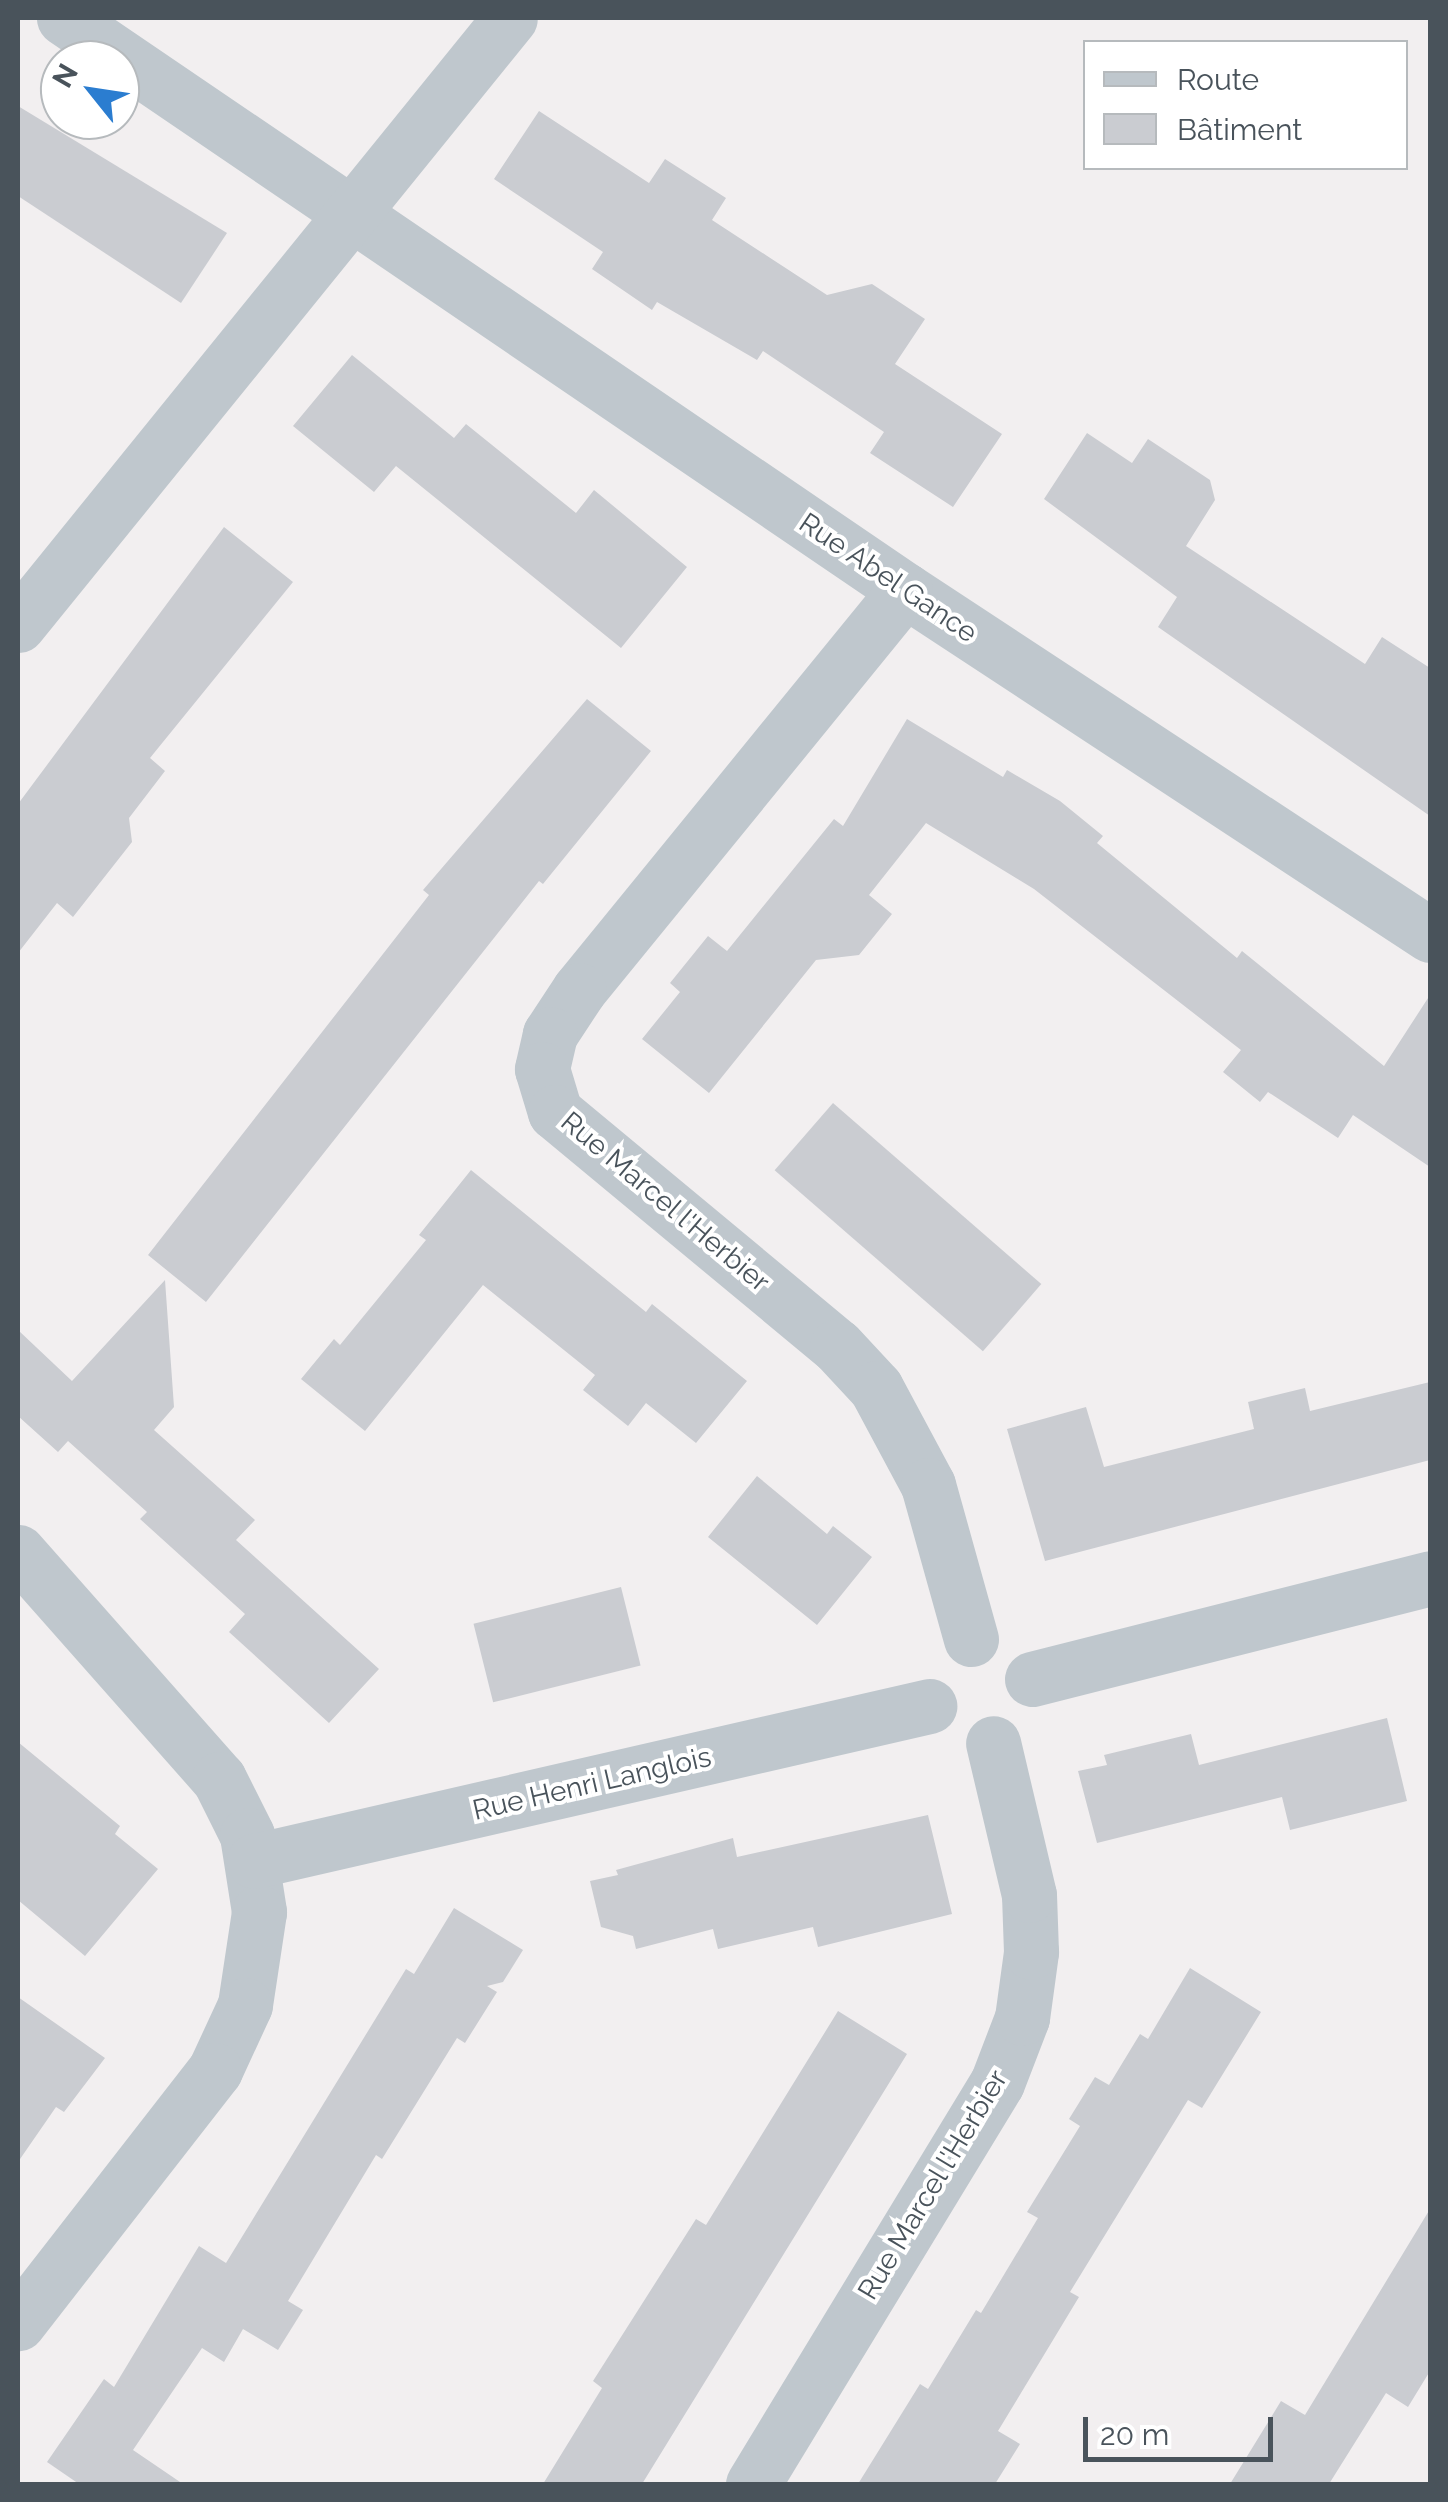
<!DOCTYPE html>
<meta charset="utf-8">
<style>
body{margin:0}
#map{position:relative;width:1448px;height:2502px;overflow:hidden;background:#f2eff0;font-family:Raleway,sans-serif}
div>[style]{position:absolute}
.building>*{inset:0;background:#caccd1;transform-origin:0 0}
.street>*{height:55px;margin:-27.5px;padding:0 27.5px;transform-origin:27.5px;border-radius:27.5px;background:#bfc7cd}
span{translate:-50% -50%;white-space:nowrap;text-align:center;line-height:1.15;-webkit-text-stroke:8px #fff;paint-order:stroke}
.street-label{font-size:28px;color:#49535b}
.frame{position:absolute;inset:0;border:20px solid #49535b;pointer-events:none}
.legend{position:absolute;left:1083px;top:40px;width:325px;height:130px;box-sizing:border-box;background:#fff;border:2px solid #b6babd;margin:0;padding:12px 18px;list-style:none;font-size:30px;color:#49535b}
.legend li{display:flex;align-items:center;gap:20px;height:50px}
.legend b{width:50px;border:2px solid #b6babd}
.north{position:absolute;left:40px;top:40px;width:100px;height:100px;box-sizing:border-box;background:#fff;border:2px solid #b6babd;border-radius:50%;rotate:300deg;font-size:28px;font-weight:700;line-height:40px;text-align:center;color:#49535b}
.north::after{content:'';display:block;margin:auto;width:35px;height:45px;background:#2b7dd0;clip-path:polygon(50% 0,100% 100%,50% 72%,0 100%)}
.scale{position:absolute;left:1083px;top:2417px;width:190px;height:45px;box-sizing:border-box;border:5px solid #49535b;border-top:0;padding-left:12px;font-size:30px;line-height:35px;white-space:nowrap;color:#49535b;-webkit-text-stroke:8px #fff;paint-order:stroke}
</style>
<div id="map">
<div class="building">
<div style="clip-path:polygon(18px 106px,227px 233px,181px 303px,18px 196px)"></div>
<div style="clip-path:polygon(539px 111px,649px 183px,665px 159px,726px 198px,712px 220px,827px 295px,872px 284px,925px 319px,895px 364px,1002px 434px,953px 507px,870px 453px,884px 432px,763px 351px,757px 360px,657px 302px,652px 310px,592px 269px,603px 252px,494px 179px)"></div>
<div style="clip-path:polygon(352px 355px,454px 438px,466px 424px,576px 513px,594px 490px,687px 567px,621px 648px,396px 466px,374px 492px,293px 426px)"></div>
<div style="clip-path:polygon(1087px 433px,1132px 463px,1148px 439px,1210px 480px,1215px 500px,1186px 546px,1365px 664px,1382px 637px,1430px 668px,1430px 816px,1158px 627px,1177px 597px,1044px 499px)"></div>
<div style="clip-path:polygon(224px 527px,293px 582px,150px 758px,165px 771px,129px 818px,132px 842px,73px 917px,57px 903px,18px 953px,18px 804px)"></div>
<div style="clip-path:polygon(587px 699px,651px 751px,543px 884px,539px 881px,206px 1302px,148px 1255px,429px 895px,423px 890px)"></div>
<div style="clip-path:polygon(907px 719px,1003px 777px,1007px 770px,1060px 801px,1103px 836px,1097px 843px,1237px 958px,1242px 951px,1384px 1066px,1430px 995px,1430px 1167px,1353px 1115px,1338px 1138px,1268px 1092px,1260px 1102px,1223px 1072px,1241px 1050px,1034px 889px,926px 823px,869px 895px,892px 914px,859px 955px,816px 960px,709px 1093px,642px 1039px,680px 992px,670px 983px,708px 936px,727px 951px,834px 819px,843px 826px)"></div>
<div style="left:833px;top:1103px;width:276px;height:89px;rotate:41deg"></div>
<div style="clip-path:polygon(471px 1170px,646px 1312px,652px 1304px,747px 1381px,696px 1443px,646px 1403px,628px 1426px,583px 1390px,595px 1375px,483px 1285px,365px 1431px,301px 1379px,334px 1339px,340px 1345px,426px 1240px,419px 1235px)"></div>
<div style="clip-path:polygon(165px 1280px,174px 1407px,154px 1430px,255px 1520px,236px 1540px,379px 1669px,329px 1723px,229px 1632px,245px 1614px,140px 1519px,147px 1512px,68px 1441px,58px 1452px,18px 1416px,18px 1330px,72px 1381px)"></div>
<div style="clip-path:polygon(1430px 1382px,1430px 1460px,1045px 1561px,1007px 1429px,1086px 1407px,1104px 1467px,1254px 1429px,1248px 1402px,1305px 1388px,1310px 1411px)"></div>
<div style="clip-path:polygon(757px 1476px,827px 1534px,833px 1526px,872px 1557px,817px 1625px,708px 1537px)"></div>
<div style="left:621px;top:1587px;width:81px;height:152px;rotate:76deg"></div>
<div style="clip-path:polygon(1387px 1718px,1407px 1801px,1290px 1830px,1282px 1797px,1097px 1843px,1078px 1771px,1107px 1765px,1104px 1755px,1191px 1734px,1199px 1765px)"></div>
<div style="clip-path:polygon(18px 1742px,120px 1826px,115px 1834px,158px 1869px,85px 1956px,18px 1900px)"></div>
<div style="clip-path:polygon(928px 1815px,952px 1914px,818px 1947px,813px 1927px,718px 1949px,713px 1929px,636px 1949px,633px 1936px,601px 1927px,590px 1881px,618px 1875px,616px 1870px,733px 1838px,737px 1857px)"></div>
<div style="clip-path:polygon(454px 1908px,523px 1950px,503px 1982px,487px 1986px,497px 1992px,465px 2043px,457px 2038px,382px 2159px,376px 2155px,288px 2301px,303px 2310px,278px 2350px,243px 2329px,224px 2362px,202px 2348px,133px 2450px,183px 2484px,79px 2484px,47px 2462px,104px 2379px,114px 2387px,199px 2246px,226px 2263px,406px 1969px,414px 1974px)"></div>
<div style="clip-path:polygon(1190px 1968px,1261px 2012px,1202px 2108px,1188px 2100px,1070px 2292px,1079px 2297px,998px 2431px,1020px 2444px,995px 2484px,858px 2484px,920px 2384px,928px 2389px,976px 2310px,981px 2313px,1038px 2218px,1027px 2212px,1080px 2126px,1069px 2119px,1095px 2077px,1109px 2085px,1140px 2034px,1148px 2039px)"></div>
<div style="clip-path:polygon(18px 1997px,105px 2058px,64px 2112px,56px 2107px,18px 2162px)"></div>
<div style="clip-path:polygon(838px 2011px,907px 2054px,642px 2484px,543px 2484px,602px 2388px,593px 2381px,696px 2219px,706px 2225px)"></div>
<div style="clip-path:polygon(1430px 2209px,1430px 2371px,1408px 2407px,1386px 2393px,1329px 2484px,1230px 2484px,1281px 2401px,1305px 2415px)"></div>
</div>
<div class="street">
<div style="left:64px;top:18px;width:1017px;rotate:34.22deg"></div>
<div style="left:905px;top:590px;width:628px;rotate:33.31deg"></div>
<div style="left:905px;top:590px;width:516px;rotate:129.18deg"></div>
<div style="left:579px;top:990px;width:53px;rotate:123.4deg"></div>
<div style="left:550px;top:1034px;width:36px;rotate:103deg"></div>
<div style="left:542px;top:1069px;width:45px;rotate:73.2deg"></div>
<div style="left:555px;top:1112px;width:366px;rotate:39.7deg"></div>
<div style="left:837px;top:1346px;width:57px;rotate:47.1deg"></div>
<div style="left:876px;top:1388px;width:110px;rotate:61.8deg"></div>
<div style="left:928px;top:1485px;width:160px;rotate:74.4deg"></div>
<div style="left:18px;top:625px;width:781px;rotate:-50.97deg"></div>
<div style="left:18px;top:1552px;width:303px;rotate:48.5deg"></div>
<div style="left:219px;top:1779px;width:63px;rotate:63.4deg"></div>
<div style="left:247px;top:1835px;width:78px;rotate:81.1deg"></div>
<div style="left:259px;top:1912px;width:94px;rotate:98.6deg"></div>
<div style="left:245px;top:2005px;width:72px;rotate:114.8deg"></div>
<div style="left:215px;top:2070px;width:321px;rotate:127.9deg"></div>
<div style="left:1032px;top:1679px;width:411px;rotate:-14.2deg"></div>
<div style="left:254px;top:1861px;width:693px;rotate:-12.93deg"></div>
<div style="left:753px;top:2484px;width:469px;rotate:-58.7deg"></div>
<div style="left:997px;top:2083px;width:70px;rotate:-69deg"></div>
<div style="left:1022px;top:2018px;width:67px;rotate:-82.2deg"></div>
<div style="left:1031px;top:1952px;width:57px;rotate:-92deg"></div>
<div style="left:1029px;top:1895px;width:156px;rotate:-103.3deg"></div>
</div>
<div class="street-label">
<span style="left:888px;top:578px;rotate:34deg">Rue Abel Gance</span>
<span style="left:665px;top:1202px;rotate:40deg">Rue Marcel l'Herbier</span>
<span style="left:592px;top:1784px;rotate:-13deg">Rue Henri Langlois</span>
<span style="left:933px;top:2185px;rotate:-59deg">Rue Marcel l'Herbier</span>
</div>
<div class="frame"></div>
<ul class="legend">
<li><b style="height:12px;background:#bfc7cd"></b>Route</li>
<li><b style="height:28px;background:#caccd1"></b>Bâtiment</li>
</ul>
<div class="north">N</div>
<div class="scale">20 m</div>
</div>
